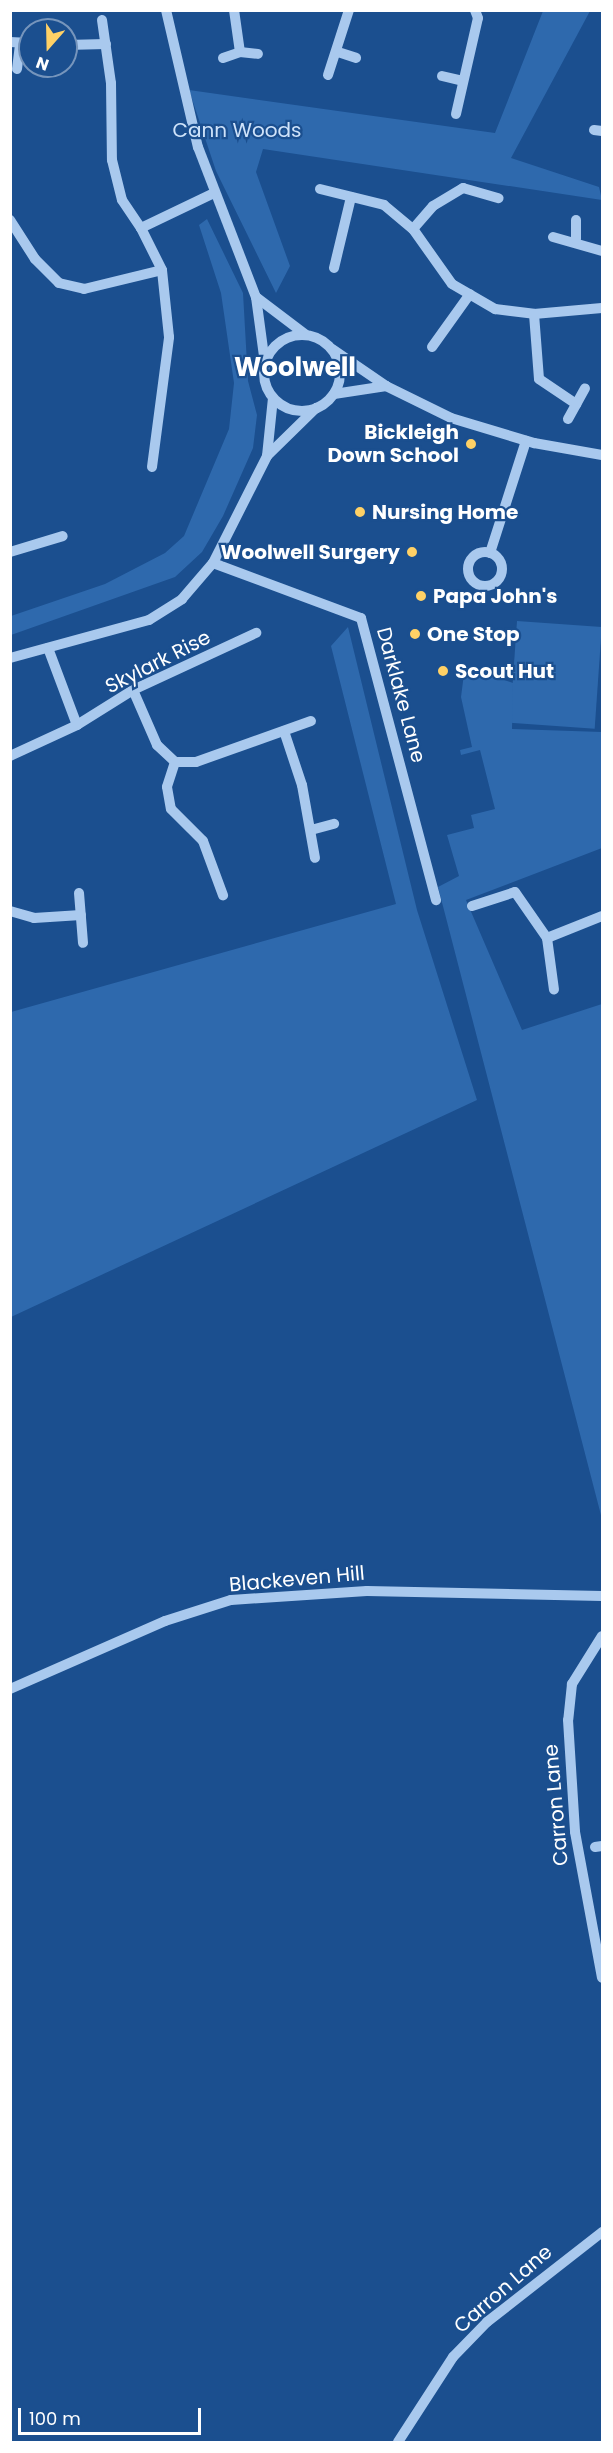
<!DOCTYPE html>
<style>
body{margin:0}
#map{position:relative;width:613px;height:2453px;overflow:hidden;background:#1b4f8f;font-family:Poppins,sans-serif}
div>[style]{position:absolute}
.green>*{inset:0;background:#2e69ad;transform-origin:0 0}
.minor>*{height:10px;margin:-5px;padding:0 5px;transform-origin:5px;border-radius:5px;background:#a9c9ee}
.minor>.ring{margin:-5px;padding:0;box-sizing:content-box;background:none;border:10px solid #a9c9ee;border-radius:50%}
.dots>*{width:16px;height:16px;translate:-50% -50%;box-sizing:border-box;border:3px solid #1b4f8f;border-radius:50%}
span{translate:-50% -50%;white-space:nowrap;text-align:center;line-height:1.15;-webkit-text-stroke:4.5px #1b4f8f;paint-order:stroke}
.park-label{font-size:20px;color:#cfe3fa}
.poi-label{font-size:20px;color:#fff;font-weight:700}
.right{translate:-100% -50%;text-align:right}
.left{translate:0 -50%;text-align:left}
.street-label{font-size:20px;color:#fff}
.district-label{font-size:26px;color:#fff;font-weight:700}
.frame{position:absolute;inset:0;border:12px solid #fff;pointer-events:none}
.north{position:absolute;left:18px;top:18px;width:60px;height:60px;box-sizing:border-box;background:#1b4f8f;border:2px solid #7695bc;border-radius:50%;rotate:200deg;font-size:16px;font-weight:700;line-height:24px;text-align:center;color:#fff}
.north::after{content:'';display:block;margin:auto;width:21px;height:27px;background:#ffd166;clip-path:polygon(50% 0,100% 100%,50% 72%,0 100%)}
.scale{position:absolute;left:18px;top:2408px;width:183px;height:27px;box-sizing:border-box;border:3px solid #fff;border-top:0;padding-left:8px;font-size:18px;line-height:21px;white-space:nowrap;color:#fff;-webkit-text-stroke:4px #1b4f8f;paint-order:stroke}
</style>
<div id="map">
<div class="green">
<div style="clip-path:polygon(543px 11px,590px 11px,511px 158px,599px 187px,602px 200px,263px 149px,256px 172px,290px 266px,276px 293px,216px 171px,189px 90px,495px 133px)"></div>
<div style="clip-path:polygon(207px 219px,243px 293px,248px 381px,257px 415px,253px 448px,223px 516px,202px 552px,175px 577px,11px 635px,11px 616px,105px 584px,165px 553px,184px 536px,229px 429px,234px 383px,221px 293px,199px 225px)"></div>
<div style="left:517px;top:621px;width:85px;height:102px;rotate:4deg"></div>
<div style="clip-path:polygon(348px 627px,417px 910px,477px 1100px,11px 1317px,11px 1012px,396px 904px,331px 646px)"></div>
<div style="clip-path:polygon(465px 666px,513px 683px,512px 729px,602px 732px,602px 848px,466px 900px,522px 1030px,602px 1004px,602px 1519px,438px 887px,459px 876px,447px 835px,474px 828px,471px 815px,495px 809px,480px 750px,461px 755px,460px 750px,472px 747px,461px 697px)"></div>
</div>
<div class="minor">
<div style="left:166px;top:10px;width:141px;rotate:76.9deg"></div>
<div style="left:198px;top:147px;width:161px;rotate:68.9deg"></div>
<div style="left:256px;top:297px;width:68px;rotate:82.3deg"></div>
<div style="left:234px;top:10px;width:42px;rotate:81.9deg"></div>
<div style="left:102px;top:20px;width:64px;rotate:81.9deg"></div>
<div style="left:111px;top:83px;width:77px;rotate:89.3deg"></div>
<div style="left:112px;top:160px;width:41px;rotate:76deg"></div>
<div style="left:122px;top:200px;width:34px;rotate:56deg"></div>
<div style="left:10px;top:42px;width:20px;rotate:3deg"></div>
<div style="left:66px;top:45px;width:40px;rotate:-1.4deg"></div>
<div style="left:338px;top:52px;width:19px;rotate:18deg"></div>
<div style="left:223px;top:58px;width:18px;rotate:-19deg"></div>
<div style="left:240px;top:52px;width:18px;rotate:6deg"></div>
<div style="left:17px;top:69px;width:26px;rotate:-83deg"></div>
<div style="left:328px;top:75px;width:68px;rotate:-72.1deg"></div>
<div style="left:442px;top:76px;width:18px;rotate:13deg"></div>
<div style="left:456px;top:114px;width:98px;rotate:-77.1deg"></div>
<div style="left:478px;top:18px;width:9px;rotate:-111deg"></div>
<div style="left:594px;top:130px;width:8px;rotate:7deg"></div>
<div style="left:320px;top:189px;width:66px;rotate:14deg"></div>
<div style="left:384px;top:205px;width:38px;rotate:40deg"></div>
<div style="left:413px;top:229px;width:67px;rotate:54.7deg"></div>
<div style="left:452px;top:284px;width:50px;rotate:30.2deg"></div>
<div style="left:495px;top:309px;width:39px;rotate:7deg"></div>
<div style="left:534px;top:314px;width:68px;rotate:-5deg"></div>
<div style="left:10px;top:220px;width:46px;rotate:57.3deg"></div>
<div style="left:35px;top:259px;width:34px;rotate:45deg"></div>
<div style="left:59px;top:283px;width:26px;rotate:13deg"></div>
<div style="left:84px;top:289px;width:80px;rotate:-13.7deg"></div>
<div style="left:413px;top:229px;width:30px;rotate:-49deg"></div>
<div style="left:433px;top:206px;width:35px;rotate:-31deg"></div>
<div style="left:463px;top:188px;width:37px;rotate:16deg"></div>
<div style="left:553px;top:237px;width:51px;rotate:15.9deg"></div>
<div style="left:576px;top:239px;width:19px;rotate:-90deg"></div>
<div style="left:334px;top:268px;width:73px;rotate:-76.5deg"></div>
<div style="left:256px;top:297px;width:63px;rotate:37.2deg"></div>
<div style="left:534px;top:314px;width:65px;rotate:85.6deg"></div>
<div style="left:539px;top:379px;width:45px;rotate:34deg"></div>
<div class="ring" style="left:264px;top:335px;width:66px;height:66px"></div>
<div style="left:432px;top:347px;width:65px;rotate:-54.4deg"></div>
<div style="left:332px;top:349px;width:65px;rotate:34.4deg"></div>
<div style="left:386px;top:386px;width:72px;rotate:26.2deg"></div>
<div style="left:451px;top:418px;width:87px;rotate:16.8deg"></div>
<div style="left:534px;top:443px;width:69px;rotate:10deg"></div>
<div style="left:334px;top:394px;width:53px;rotate:-8.7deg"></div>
<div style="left:568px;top:419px;width:35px;rotate:-61deg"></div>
<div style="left:267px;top:456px;width:58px;rotate:-84.1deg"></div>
<div style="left:152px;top:467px;width:131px;rotate:-82.5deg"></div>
<div style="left:169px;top:337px;width:67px;rotate:-96deg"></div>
<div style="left:162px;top:270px;width:47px;rotate:-116.6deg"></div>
<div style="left:141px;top:228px;width:81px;rotate:-25.6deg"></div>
<div style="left:10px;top:552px;width:55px;rotate:-16.8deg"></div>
<div class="ring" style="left:468px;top:552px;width:24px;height:24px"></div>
<div style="left:490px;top:553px;width:118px;rotate:-72.2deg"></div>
<div style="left:213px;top:563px;width:158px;rotate:20.4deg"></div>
<div style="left:361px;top:618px;width:292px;rotate:75.1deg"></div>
<div style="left:48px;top:648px;width:82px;rotate:69.4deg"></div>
<div style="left:77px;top:725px;width:66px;rotate:-32deg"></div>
<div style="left:133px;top:690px;width:136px;rotate:-24.9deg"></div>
<div style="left:10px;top:658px;width:144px;rotate:-15.3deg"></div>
<div style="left:149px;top:620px;width:39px;rotate:-32deg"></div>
<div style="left:182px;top:599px;width:48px;rotate:-49.3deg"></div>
<div style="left:213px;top:563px;width:120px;rotate:-63.2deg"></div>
<div style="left:267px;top:456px;width:69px;rotate:-44.4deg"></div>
<div style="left:133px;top:690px;width:60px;rotate:66.4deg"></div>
<div style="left:157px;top:745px;width:25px;rotate:43deg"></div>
<div style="left:175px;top:762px;width:21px"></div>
<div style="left:196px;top:762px;width:122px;rotate:-19.6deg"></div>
<div style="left:284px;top:731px;width:57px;rotate:71.6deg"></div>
<div style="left:302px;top:785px;width:74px;rotate:79.9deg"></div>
<div style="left:10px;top:756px;width:74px;rotate:-24.8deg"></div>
<div style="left:175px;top:762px;width:26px;rotate:108deg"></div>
<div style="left:167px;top:787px;width:22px;rotate:80deg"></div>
<div style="left:171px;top:809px;width:45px;rotate:45deg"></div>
<div style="left:203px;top:841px;width:58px;rotate:69.7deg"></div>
<div style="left:311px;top:830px;width:24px;rotate:-15deg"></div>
<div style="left:79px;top:893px;width:50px;rotate:85.4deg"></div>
<div style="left:472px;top:906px;width:45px;rotate:-18deg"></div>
<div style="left:515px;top:892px;width:56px;rotate:55.2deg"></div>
<div style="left:547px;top:938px;width:59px;rotate:-21.8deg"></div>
<div style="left:10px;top:911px;width:25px;rotate:16deg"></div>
<div style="left:34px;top:918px;width:47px;rotate:-3.7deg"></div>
<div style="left:547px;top:938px;width:52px;rotate:82.3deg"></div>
<div style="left:602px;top:1636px;width:57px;rotate:122deg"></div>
<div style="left:572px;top:1684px;width:36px;rotate:96deg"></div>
<div style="left:568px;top:1720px;width:112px;rotate:86.4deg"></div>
<div style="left:575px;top:1832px;width:148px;rotate:79.5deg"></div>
<div style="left:10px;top:1689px;width:169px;rotate:-23.7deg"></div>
<div style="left:165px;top:1621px;width:69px;rotate:-17.7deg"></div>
<div style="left:231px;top:1600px;width:136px;rotate:-3.8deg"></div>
<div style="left:367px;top:1591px;width:235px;rotate:1.2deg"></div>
<div style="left:595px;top:1847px;width:7px;rotate:-8deg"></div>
<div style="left:398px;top:2442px;width:101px;rotate:-57.1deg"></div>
<div style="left:453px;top:2357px;width:49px;rotate:-45.8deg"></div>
<div style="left:487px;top:2322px;width:146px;rotate:-38deg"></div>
</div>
<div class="dots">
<div style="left:471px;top:444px;background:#ffd166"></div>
<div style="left:360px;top:512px;background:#ffd166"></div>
<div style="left:412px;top:552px;background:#ffd166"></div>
<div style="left:421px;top:596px;background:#ffd166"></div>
<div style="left:415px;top:634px;background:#ffd166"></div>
<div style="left:443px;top:671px;background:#ffd166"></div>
</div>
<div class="park-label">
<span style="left:237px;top:130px">Cann Woods</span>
</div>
<div class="poi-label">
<span class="right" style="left:459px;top:444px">Bickleigh<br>Down School</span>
<span class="left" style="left:372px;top:512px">Nursing Home</span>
<span class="right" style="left:400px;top:552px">Woolwell Surgery</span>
<span class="left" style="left:433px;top:596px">Papa John's</span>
<span class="left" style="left:427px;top:634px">One Stop</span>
<span class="left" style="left:455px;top:671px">Scout Hut</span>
</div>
<div class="street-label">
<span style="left:158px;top:662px;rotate:-27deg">Skylark Rise</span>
<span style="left:401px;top:695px;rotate:75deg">Darklake Lane</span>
<span style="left:297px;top:1579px;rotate:-5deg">Blackeven Hill</span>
<span style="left:556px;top:1805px;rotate:-95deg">Carron Lane</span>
<span style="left:503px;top:2289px;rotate:-41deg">Carron Lane</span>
</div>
<div class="district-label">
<span style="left:295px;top:368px">Woolwell</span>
</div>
<div class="frame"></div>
<div class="north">N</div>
<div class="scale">100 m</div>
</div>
